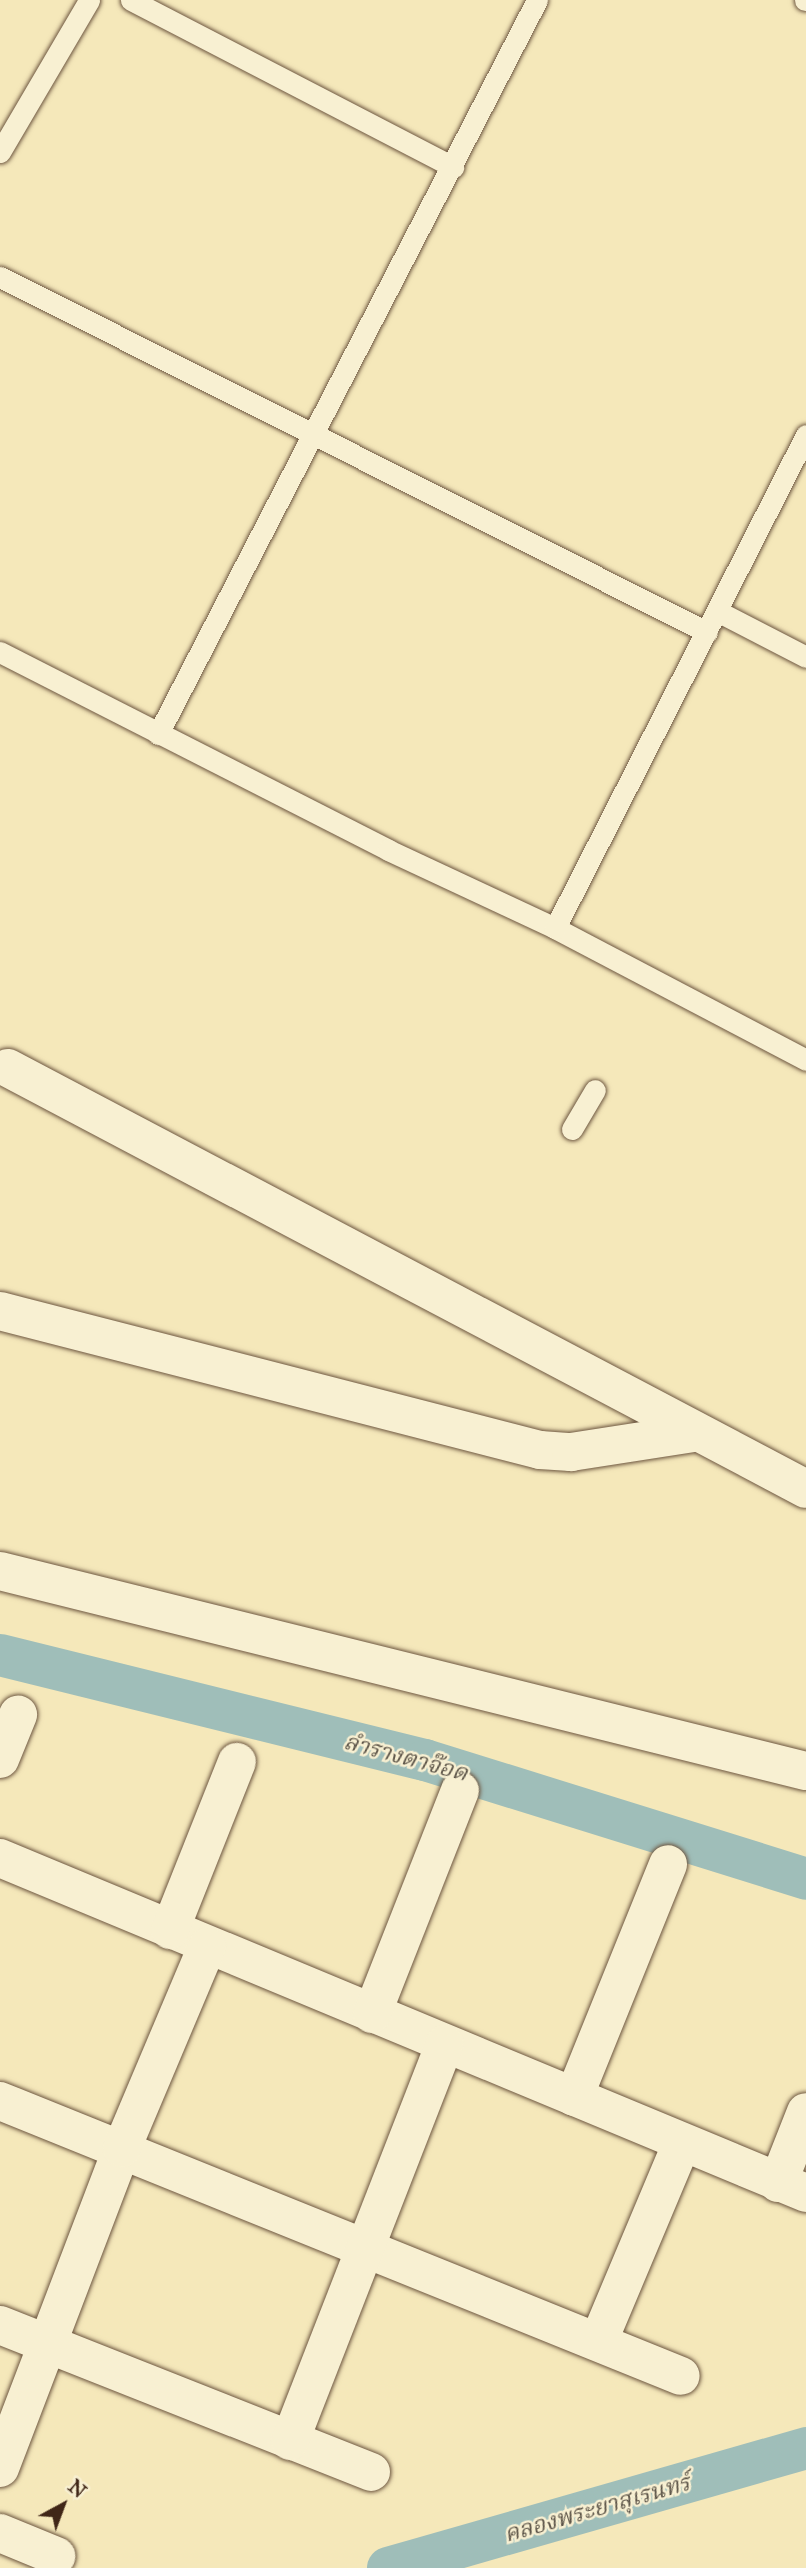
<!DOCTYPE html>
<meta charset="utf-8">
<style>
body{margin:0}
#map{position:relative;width:806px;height:2568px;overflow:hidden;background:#f5e8ba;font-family:"IM FELL Great Primer","Noto Serif Thai",serif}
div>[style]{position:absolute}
.canal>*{height:42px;margin:-21px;padding:0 21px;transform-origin:21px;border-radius:21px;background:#9fbeb9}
.roads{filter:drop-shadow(0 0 2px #6d5640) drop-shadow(0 0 2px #6d5640)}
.lane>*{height:21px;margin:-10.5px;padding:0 10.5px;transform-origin:10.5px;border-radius:10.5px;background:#f8f0d2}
.street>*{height:38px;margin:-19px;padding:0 19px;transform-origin:19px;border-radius:19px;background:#f8f0d2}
span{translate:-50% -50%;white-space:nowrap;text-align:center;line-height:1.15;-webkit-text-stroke:5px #f8f0d2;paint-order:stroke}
.water-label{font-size:23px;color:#5c5448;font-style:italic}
.north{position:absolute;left:28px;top:2470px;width:70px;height:70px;-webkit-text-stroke:5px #f8f0d2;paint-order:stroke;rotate:41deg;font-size:19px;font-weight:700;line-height:28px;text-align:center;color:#402617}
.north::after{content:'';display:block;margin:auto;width:24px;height:32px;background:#402617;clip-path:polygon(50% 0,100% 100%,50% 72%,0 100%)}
</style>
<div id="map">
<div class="canal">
<div style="left:0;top:1655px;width:438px;rotate:13.9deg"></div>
<div style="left:425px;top:1760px;width:399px;rotate:17.3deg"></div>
<div style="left:388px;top:2568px;width:435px;rotate:-16deg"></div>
</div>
<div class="roads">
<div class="lane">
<div style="left:131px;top:0;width:363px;rotate:27.4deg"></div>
<div style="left:805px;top:0;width:1px"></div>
<div style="left:0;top:152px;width:176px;rotate:-59.6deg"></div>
<div style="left:0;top:277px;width:791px;rotate:26.66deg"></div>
<div style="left:717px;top:611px;width:100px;rotate:27.3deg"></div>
<div style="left:0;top:652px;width:436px;rotate:27deg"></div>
<div style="left:388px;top:850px;width:184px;rotate:25deg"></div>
<div style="left:555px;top:928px;width:284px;rotate:27.7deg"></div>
<div style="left:158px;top:734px;width:826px;rotate:-62.69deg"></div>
<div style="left:555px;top:928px;width:553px;rotate:-63.02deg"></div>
<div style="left:572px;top:1129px;width:45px;rotate:-59.5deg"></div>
</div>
<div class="street">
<div style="left:8px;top:1068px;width:902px;rotate:27.81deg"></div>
<div style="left:0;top:1311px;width:558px;rotate:14.43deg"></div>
<div style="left:540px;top:1450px;width:31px;rotate:4deg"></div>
<div style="left:571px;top:1452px;width:124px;rotate:-8.8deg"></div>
<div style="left:0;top:1571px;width:830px;rotate:13.94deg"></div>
<div style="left:0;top:1759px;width:48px;rotate:-67.8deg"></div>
<div style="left:0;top:1858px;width:873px;rotate:22.57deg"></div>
<div style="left:170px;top:1930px;width:181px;rotate:-68.3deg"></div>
<div style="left:372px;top:2014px;width:240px;rotate:-68.5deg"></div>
<div style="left:574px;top:2097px;width:251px;rotate:-68deg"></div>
<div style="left:0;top:2101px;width:734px;rotate:21.99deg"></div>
<div style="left:778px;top:2183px;width:76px;rotate:-68.5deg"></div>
<div style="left:0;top:2325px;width:399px;rotate:21.6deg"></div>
<div style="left:599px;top:2340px;width:212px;rotate:-67.2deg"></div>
<div style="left:290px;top:2441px;width:426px;rotate:-68.7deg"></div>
<div style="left:0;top:2468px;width:342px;rotate:-69.1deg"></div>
<div style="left:122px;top:2148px;width:218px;rotate:-67.1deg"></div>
<div style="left:0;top:2533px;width:61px;rotate:22.3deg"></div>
</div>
</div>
<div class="water-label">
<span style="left:406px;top:1757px;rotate:15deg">ลำรางตาจ๊อด</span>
<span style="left:597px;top:2508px;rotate:-16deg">คลองพระยาสุเรนทร์</span>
</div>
<div class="north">N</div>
</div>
